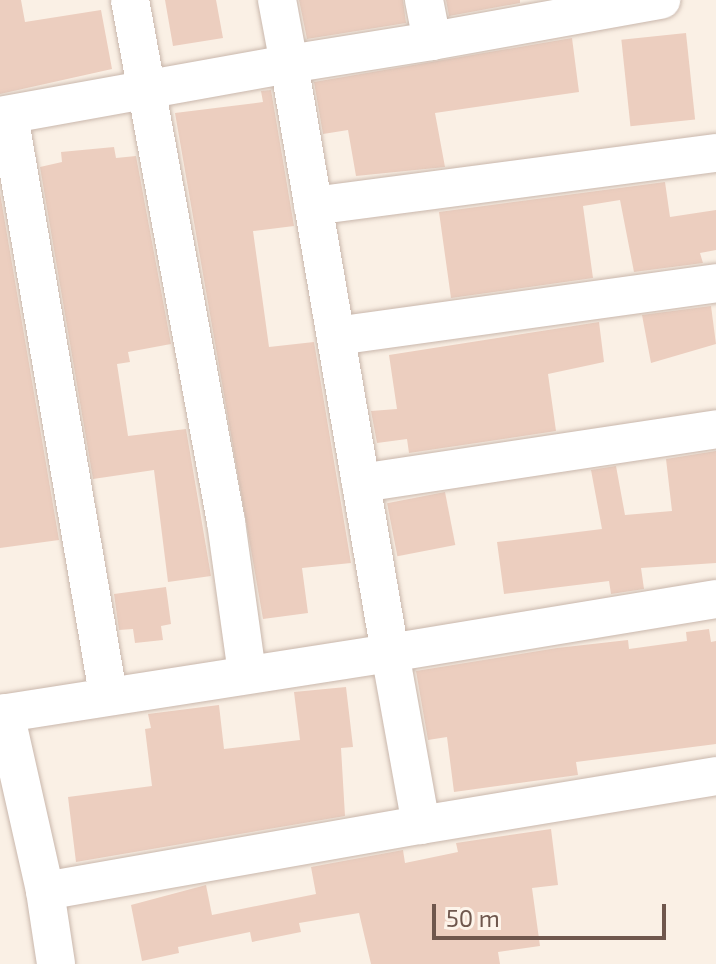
<!DOCTYPE html>
<style>
body{margin:0}
#map{position:relative;width:716px;height:964px;overflow:hidden;background:#faf0e5;font-family:"Exo 2",sans-serif}
div>[style]{position:absolute}
.building>*{inset:0;background:#eccebf;transform-origin:0 0}
.roads{filter:drop-shadow(0 0 2px #c9b7ac) drop-shadow(0 0 2px #c9b7ac)}
.minor>*{height:38px;margin:-19px;padding:0 19px;transform-origin:19px;border-radius:19px;background:#fff}
span{translate:-50% -50%;white-space:nowrap;text-align:center;line-height:1.15;-webkit-text-stroke:6px #fdf4ea;paint-order:stroke}
.scale{position:absolute;left:432px;top:904px;width:234px;height:36px;box-sizing:border-box;border:4px solid #6f574d;border-top:0;padding-left:10px;font-size:24px;line-height:28px;white-space:nowrap;color:#6f574d;-webkit-text-stroke:6px #fdf4ea;paint-order:stroke}
</style>
<div id="map">
<div class="building">
<div style="clip-path:polygon(0 0,21px 0,25px 22px,101px 10px,112px 69px,0 94px)"></div>
<div style="clip-path:polygon(165px 0,216px 0,223px 38px,173px 46px)"></div>
<div style="clip-path:polygon(299px 0,403px 0,406px 23px,307px 39px)"></div>
<div style="clip-path:polygon(446px 0,520px 0,520px 3px,449px 16px)"></div>
<div style="left:686px;top:33px;width:87px;height:65px;rotate:84deg"></div>
<div style="clip-path:polygon(572px 38px,579px 92px,435px 113px,445px 167px,356px 176px,348px 130px,323px 134px,314px 82px)"></div>
<div style="clip-path:polygon(271px 90px,294px 226px,253px 231px,269px 347px,314px 342px,351px 563px,302px 568px,308px 613px,263px 619px,175px 113px,263px 102px,261px 91px)"></div>
<div style="clip-path:polygon(114px 147px,116px 158px,136px 156px,171px 344px,128px 352px,130px 362px,117px 364px,128px 436px,186px 429px,211px 576px,168px 582px,154px 470px,93px 479px,40px 167px,62px 162px,61px 152px)"></div>
<div style="clip-path:polygon(665px 182px,670px 217px,716px 210px,716px 250px,700px 253px,703px 263px,634px 272px,620px 200px,583px 206px,593px 278px,451px 298px,439px 212px)"></div>
<div style="clip-path:polygon(0 193px,59px 540px,0 548px)"></div>
<div style="clip-path:polygon(711px 306px,716px 344px,651px 363px,642px 315px)"></div>
<div style="clip-path:polygon(599px 322px,604px 362px,548px 374px,556px 431px,409px 453px,407px 439px,377px 443px,371px 411px,397px 409px,389px 355px)"></div>
<div style="clip-path:polygon(716px 451px,716px 563px,641px 568px,644px 589px,611px 594px,609px 581px,504px 594px,497px 542px,602px 529px,591px 470px,616px 466px,625px 515px,672px 511px,666px 459px)"></div>
<div style="left:445px;top:492px;width:54px;height:59px;rotate:79deg"></div>
<div style="clip-path:polygon(166px 587px,171px 624px,161px 626px,163px 640px,135px 643px,133px 629px,119px 630px,114px 594px)"></div>
<div style="clip-path:polygon(709px 629px,711px 642px,716px 641px,716px 744px,576px 762px,578px 775px,454px 792px,447px 737px,428px 740px,416px 671px,557px 648px,628px 640px,629px 649px,687px 641px,686px 632px)"></div>
<div style="clip-path:polygon(346px 687px,353px 747px,341px 748px,345px 816px,76px 862px,68px 797px,152px 786px,145px 729px,151px 728px,148px 714px,219px 705px,224px 749px,300px 740px,294px 692px)"></div>
<div style="clip-path:polygon(551px 829px,558px 885px,532px 888px,540px 946px,498px 952px,500px 964px,371px 964px,359px 913px,299px 923px,301px 932px,252px 942px,250px 932px,178px 947px,179px 953px,142px 961px,131px 905px,206px 885px,212px 915px,316px 894px,311px 867px,403px 850px,405px 863px,458px 852px,456px 843px)"></div>
</div>
<div class="roads">
<div class="minor">
<div style="left:130px;top:0;width:531px;rotate:79.58deg"></div>
<div style="left:226px;top:522px;width:152px;rotate:82.1deg"></div>
<div style="left:432px;top:41px;width:233px;rotate:-10.2deg"></div>
<div style="left:9px;top:115px;width:587px;rotate:80.3deg"></div>
<div style="left:0;top:116px;width:294px;rotate:-10.2deg"></div>
<div style="left:289px;top:64px;width:65px;rotate:-100.6deg"></div>
<div style="left:313px;top:206px;width:406px;rotate:-7.5deg"></div>
<div style="left:336px;top:336px;width:384px;rotate:-7.9deg"></div>
<div style="left:361px;top:483px;width:359px;rotate:-8.6deg"></div>
<div style="left:5px;top:713px;width:182px;rotate:77.3deg"></div>
<div style="left:45px;top:891px;width:74px;rotate:81.4deg"></div>
<div style="left:0;top:714px;width:395px;rotate:-8.9deg"></div>
<div style="left:390px;top:653px;width:598px;rotate:-99.73deg"></div>
<div style="left:289px;top:64px;width:145px;rotate:-9.1deg"></div>
<div style="left:432px;top:41px;width:42px;rotate:-101deg"></div>
<div style="left:421px;top:825px;width:299px;rotate:-9.4deg"></div>
<div style="left:45px;top:891px;width:382px;rotate:-10deg"></div>
<div style="left:421px;top:825px;width:175px;rotate:-100.2deg"></div>
<div style="left:390px;top:653px;width:330px;rotate:-9.4deg"></div>
</div>
</div>
<div class="scale">50 m</div>
</div>
